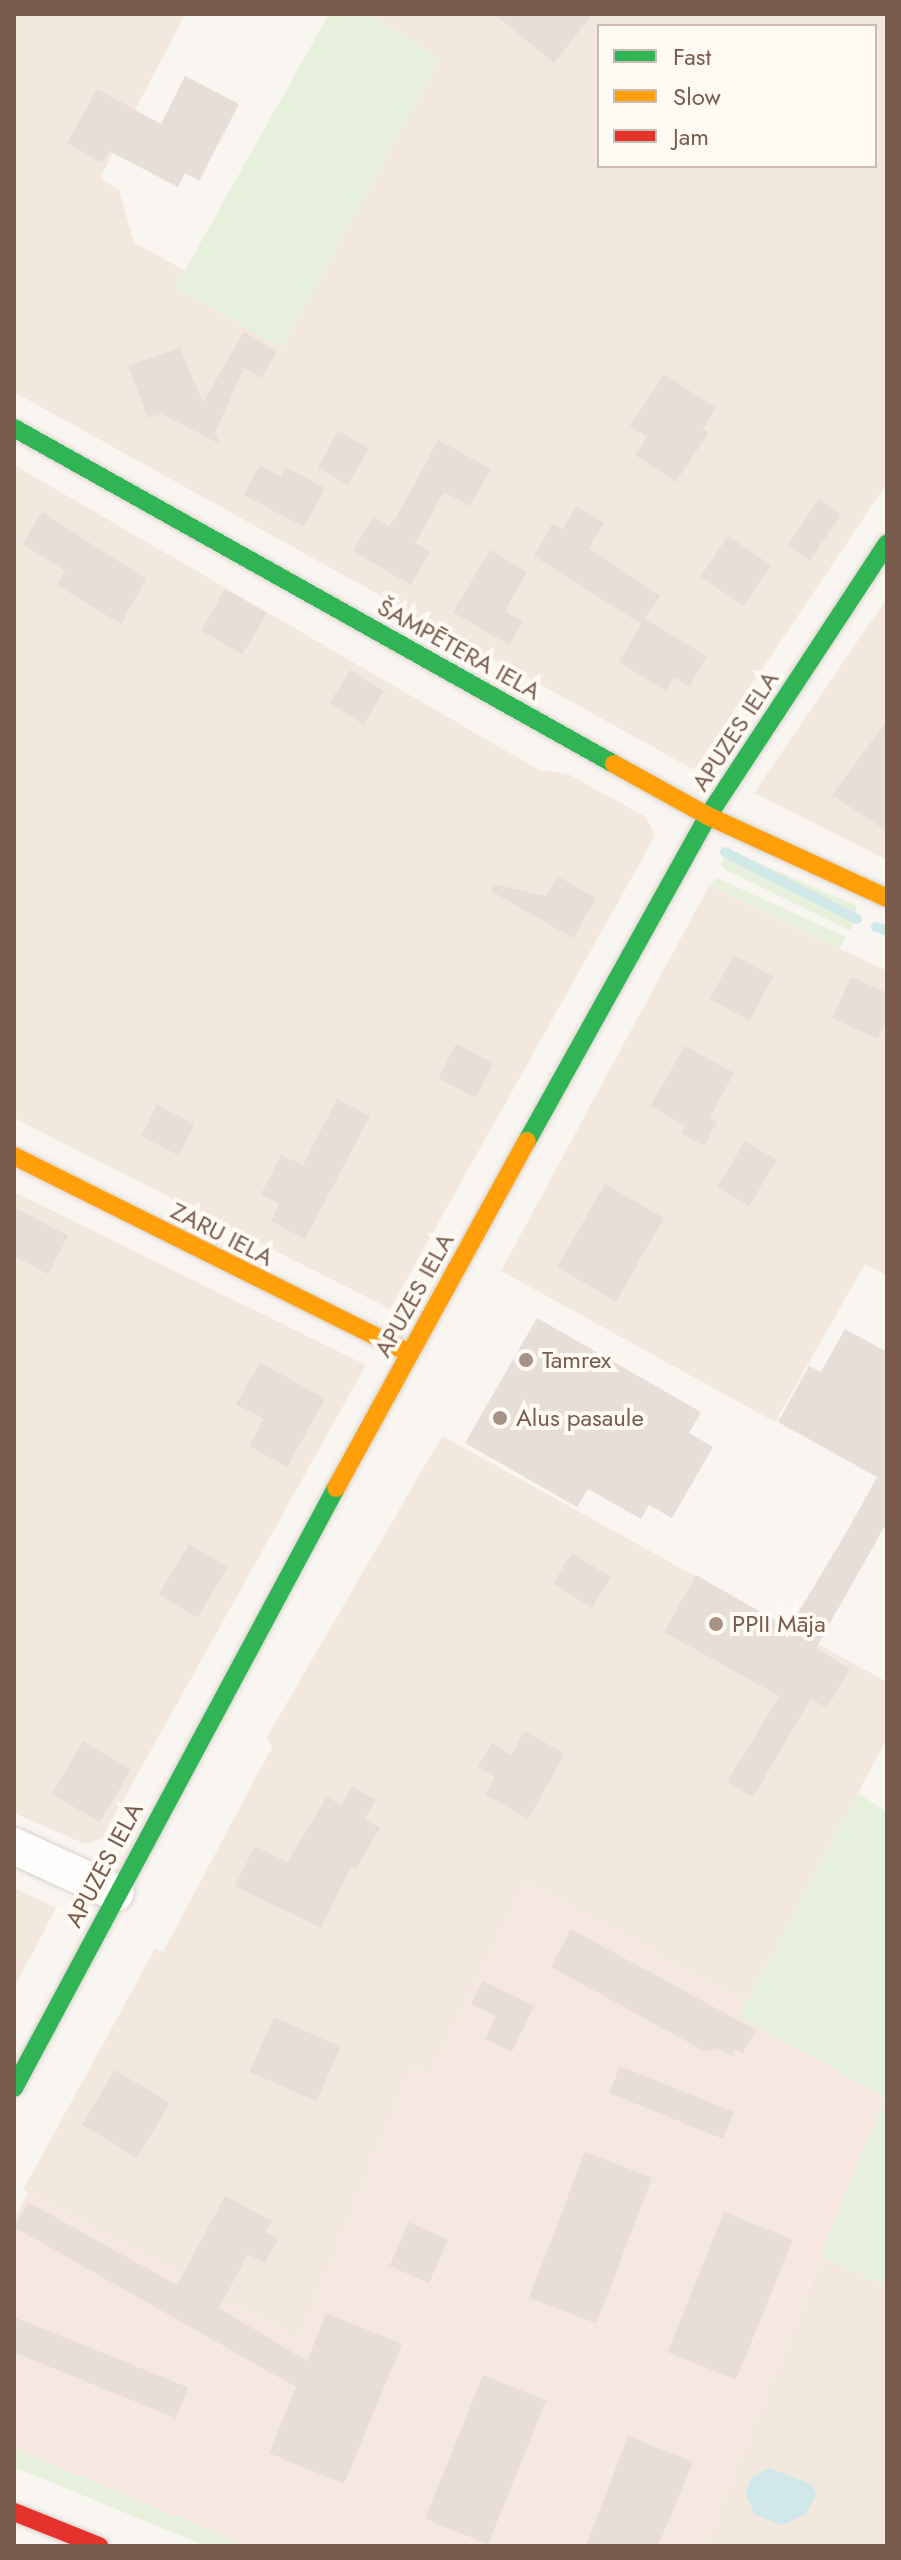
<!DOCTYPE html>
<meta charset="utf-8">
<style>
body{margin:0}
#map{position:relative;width:901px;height:2560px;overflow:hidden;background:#f9f5f0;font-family:Jost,sans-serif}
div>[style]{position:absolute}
.residential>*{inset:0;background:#f2e8de}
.commercial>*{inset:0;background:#f6e8e1}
.green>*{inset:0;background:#e7f0db}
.water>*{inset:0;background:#d0e8ea}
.stream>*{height:10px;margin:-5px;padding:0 5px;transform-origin:5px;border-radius:5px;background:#d0e8ea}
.building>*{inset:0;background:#e6ded7;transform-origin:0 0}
.roads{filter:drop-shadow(0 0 2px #d7d1cb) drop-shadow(0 0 2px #d7d1cb)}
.street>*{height:36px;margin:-18px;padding:0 18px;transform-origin:18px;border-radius:18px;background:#fefefd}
.fast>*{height:18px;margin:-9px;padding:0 9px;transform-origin:9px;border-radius:9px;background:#30b455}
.slow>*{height:18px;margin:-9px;padding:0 9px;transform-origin:9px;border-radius:9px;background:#ff9f0a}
.jam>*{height:18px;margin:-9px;padding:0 9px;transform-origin:9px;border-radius:9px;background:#e5322d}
.dots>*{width:22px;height:22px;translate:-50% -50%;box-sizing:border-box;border:4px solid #fffaf3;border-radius:50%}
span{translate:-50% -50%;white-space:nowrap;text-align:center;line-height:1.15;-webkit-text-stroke:8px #fffaf3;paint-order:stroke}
.street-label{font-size:24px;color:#7a5c4d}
.poi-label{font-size:24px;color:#7a5c4d}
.left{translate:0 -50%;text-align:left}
.frame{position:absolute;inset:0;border:16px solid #7a5c4d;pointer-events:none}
.legend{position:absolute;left:597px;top:24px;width:280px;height:144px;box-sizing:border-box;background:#fffaf3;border:2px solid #cabbb1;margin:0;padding:10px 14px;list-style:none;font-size:24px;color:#7a5c4d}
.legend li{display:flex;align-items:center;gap:16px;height:40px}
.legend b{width:40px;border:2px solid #cabbb1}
</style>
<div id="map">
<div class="residential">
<div style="clip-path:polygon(evenodd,14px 14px,185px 14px,100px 178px,119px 190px,134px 242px,185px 271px,175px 288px,439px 59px,370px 14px,887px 14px,887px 483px,694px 770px,14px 392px,14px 14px,599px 26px,875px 26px,875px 166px,599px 166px,599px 26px)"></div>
<div style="clip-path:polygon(14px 465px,539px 770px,568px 774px,646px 817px,655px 836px,390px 1309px,14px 1118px)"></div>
<div style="clip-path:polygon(887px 598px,887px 860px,754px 793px)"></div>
<div style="clip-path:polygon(709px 886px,887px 971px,887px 1276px,865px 1264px,775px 1422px,501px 1271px)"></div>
<div style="clip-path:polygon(14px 1192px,366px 1365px,102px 1838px,85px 1844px,14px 1813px)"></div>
<div style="clip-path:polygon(442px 1436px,887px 1682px,887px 1738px,747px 2004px,525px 1883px,430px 2076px,412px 2068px,300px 2341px,23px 2190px,155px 1949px,163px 1952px,272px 1747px,267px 1737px)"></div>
<div style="clip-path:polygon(14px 1888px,56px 1908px,14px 1988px)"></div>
<div style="clip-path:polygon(821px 2256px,887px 2287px,887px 2546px,703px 2546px)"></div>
</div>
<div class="commercial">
<div style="clip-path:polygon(525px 1883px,747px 2004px,740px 2017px,885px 2097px,703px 2546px,222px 2546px,14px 2460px,14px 2219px,29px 2192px,300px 2341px,412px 2068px,430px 2076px)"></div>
</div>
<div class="green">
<div style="clip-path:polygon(329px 14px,370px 14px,440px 59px,282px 348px,175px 288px)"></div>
<div style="clip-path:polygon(729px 850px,857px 906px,851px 931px,724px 869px,721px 863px)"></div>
<div style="clip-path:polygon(717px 878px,846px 937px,840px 948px,709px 886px)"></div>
<div style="clip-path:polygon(857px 1793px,887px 1812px,887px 2287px,821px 2256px,885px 2097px,739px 2017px)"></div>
<div style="clip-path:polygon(14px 2448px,103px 2486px,247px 2546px,206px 2546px,14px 2467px)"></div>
</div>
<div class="water">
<div style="clip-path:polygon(768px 2468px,812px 2484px,816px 2496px,806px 2514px,782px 2525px,755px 2515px,745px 2493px,752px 2477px)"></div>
</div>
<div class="stream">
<div style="left:725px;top:852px;width:148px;rotate:26.9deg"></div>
<div style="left:876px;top:927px;width:12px;rotate:20deg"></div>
</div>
<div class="building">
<div style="clip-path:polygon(494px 14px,593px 14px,554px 63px)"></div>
<div style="clip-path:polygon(185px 76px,239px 104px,199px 181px,185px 173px,178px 187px,109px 151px,102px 163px,67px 143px,97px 89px,161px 124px)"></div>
<div style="clip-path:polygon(244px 332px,277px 352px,261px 378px,244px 368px,215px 433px,220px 444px,161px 414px,148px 418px,128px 366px,180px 348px,203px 402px)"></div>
<div style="clip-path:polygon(664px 374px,716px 408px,703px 429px,709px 432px,676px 482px,635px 455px,647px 437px,630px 426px)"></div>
<div style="left:338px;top:431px;width:35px;height:42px;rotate:29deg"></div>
<div style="clip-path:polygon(438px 440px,491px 469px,470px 506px,444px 492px,415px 543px,430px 552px,411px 585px,353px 551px,373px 516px,389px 526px,396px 518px)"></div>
<div style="clip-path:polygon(260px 465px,281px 477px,286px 467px,325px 488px,304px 527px,244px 495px)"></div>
<div style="left:819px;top:499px;width:27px;height:56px;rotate:34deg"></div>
<div style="clip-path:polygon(576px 506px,604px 523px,589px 548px,660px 596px,645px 618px,707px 657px,689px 687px,674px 677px,666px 691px,619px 662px,641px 624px,534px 556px,552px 524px,563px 529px)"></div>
<div style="clip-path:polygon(42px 512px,146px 579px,121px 624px,57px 585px,65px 571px,23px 544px)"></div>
<div style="left:728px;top:536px;width:52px;height:49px;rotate:34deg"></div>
<div style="clip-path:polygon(490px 550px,527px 572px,505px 611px,523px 622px,509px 645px,453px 612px)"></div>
<div style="left:225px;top:589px;width:48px;height:48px;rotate:30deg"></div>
<div style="left:350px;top:670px;width:40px;height:39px;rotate:32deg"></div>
<div style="clip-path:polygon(887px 720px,887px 831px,832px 795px)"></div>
<div style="clip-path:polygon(557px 876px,596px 898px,573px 938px,491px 891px,493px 884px,546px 896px)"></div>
<div style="left:734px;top:955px;width:45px;height:50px;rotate:29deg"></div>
<div style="clip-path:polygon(851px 977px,887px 993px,887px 1019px,878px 1039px,832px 1018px)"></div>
<div style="left:456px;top:1044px;width:42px;height:39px;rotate:27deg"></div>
<div style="clip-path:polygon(685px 1046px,734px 1073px,710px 1117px,717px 1122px,704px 1146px,681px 1133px,686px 1126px,650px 1106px)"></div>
<div style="clip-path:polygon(337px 1099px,370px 1116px,305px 1239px,271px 1221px,279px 1204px,261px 1194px,281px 1155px,303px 1165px)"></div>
<div style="left:157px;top:1105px;width:42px;height:35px;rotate:27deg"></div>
<div style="left:745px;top:1141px;width:37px;height:54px;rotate:31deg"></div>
<div style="left:605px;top:1184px;width:68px;height:96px;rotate:30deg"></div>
<div style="clip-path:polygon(14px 1207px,68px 1236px,48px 1274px,14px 1256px)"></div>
<div style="clip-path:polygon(537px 1318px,701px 1412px,689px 1433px,713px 1447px,672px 1518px,649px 1505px,641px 1519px,588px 1489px,577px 1507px,465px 1443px)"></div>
<div style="clip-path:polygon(845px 1329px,887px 1352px,887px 1522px,816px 1648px,850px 1669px,827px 1708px,811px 1699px,753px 1797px,727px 1782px,779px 1696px,664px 1632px,696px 1575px,789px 1628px,846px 1533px,877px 1477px,778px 1422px,809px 1366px,821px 1372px)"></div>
<div style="clip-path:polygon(260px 1362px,325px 1399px,287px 1467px,249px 1446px,264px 1419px,236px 1404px)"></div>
<div style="left:189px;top:1544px;width:45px;height:59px;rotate:31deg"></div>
<div style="left:572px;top:1553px;width:46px;height:36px;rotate:32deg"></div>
<div style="clip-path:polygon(525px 1731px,565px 1754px,528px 1819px,485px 1794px,495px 1777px,478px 1767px,492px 1743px,511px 1755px)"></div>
<div style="left:83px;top:1741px;width:56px;height:61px;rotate:31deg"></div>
<div style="clip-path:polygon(352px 1786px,376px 1800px,365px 1819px,380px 1828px,356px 1869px,351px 1866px,321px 1928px,235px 1886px,255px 1846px,287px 1862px,327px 1797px,341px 1805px)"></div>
<div style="clip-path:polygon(571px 1929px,756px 2030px,743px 2053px,735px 2050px,732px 2056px,718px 2048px,706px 2052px,551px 1967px)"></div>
<div style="clip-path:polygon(483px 1981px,534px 2006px,512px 2052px,485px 2039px,496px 2016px,471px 2004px)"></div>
<div style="left:274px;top:2017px;width:73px;height:60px;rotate:24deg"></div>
<div style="left:620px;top:2066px;width:123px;height:29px;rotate:22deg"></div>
<div style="left:115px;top:2070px;width:64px;height:64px;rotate:31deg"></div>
<div style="left:585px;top:2152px;width:72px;height:156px;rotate:21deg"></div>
<div style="clip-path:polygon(225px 2196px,272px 2221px,265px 2232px,278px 2239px,265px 2263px,248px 2254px,219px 2308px,307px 2361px,326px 2313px,402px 2344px,344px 2484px,269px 2453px,296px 2387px,14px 2227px,28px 2202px,177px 2285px)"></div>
<div style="left:724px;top:2212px;width:74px;height:151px;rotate:22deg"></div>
<div style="left:409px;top:2222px;width:43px;height:48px;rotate:24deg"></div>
<div style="left:14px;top:2317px;width:188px;height:33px;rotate:22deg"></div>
<div style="left:483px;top:2375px;width:68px;height:155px;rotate:22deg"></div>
<div style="clip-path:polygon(628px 2436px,693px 2462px,658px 2546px,586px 2546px)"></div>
</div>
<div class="roads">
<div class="street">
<div style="left:14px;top:1846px;width:112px;rotate:24.7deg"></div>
</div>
<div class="fast">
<div style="left:14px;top:428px;width:688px;rotate:29.25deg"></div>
<div style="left:527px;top:1141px;width:372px;rotate:-60.9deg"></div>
<div style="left:708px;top:816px;width:326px;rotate:-56.7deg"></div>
<div style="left:14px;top:2088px;width:681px;rotate:-61.78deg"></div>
</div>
<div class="slow">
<div style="left:614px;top:764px;width:107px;rotate:29deg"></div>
<div style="left:708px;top:816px;width:197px;rotate:24.6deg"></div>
<div style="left:14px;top:1156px;width:441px;rotate:26.5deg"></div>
<div style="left:336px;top:1488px;width:396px;rotate:-61.2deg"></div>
</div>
<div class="jam">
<div style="left:14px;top:2512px;width:92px;rotate:21.8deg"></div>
</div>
</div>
<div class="dots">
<div style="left:526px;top:1360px;background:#a69286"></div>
<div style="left:500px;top:1418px;background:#a69286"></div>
<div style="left:716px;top:1624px;background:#a69286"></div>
</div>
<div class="street-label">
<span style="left:459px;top:649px;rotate:29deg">ŠAMPĒTERA IELA</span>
<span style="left:735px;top:731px;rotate:-57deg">APUZES IELA</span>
<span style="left:222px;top:1234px;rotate:27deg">ZARU IELA</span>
<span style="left:414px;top:1295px;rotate:-61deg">APUZES IELA</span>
<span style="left:104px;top:1865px;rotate:-62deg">APUZES IELA</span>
</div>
<div class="poi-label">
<span class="left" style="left:542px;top:1360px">Tamrex</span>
<span class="left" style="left:516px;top:1418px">Alus pasaule</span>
<span class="left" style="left:732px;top:1624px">PPII Māja</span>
</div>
<div class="frame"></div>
<ul class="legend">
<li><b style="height:10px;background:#30b455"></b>Fast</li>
<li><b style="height:10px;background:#ff9f0a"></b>Slow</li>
<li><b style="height:10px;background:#e5322d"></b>Jam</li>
</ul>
</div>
